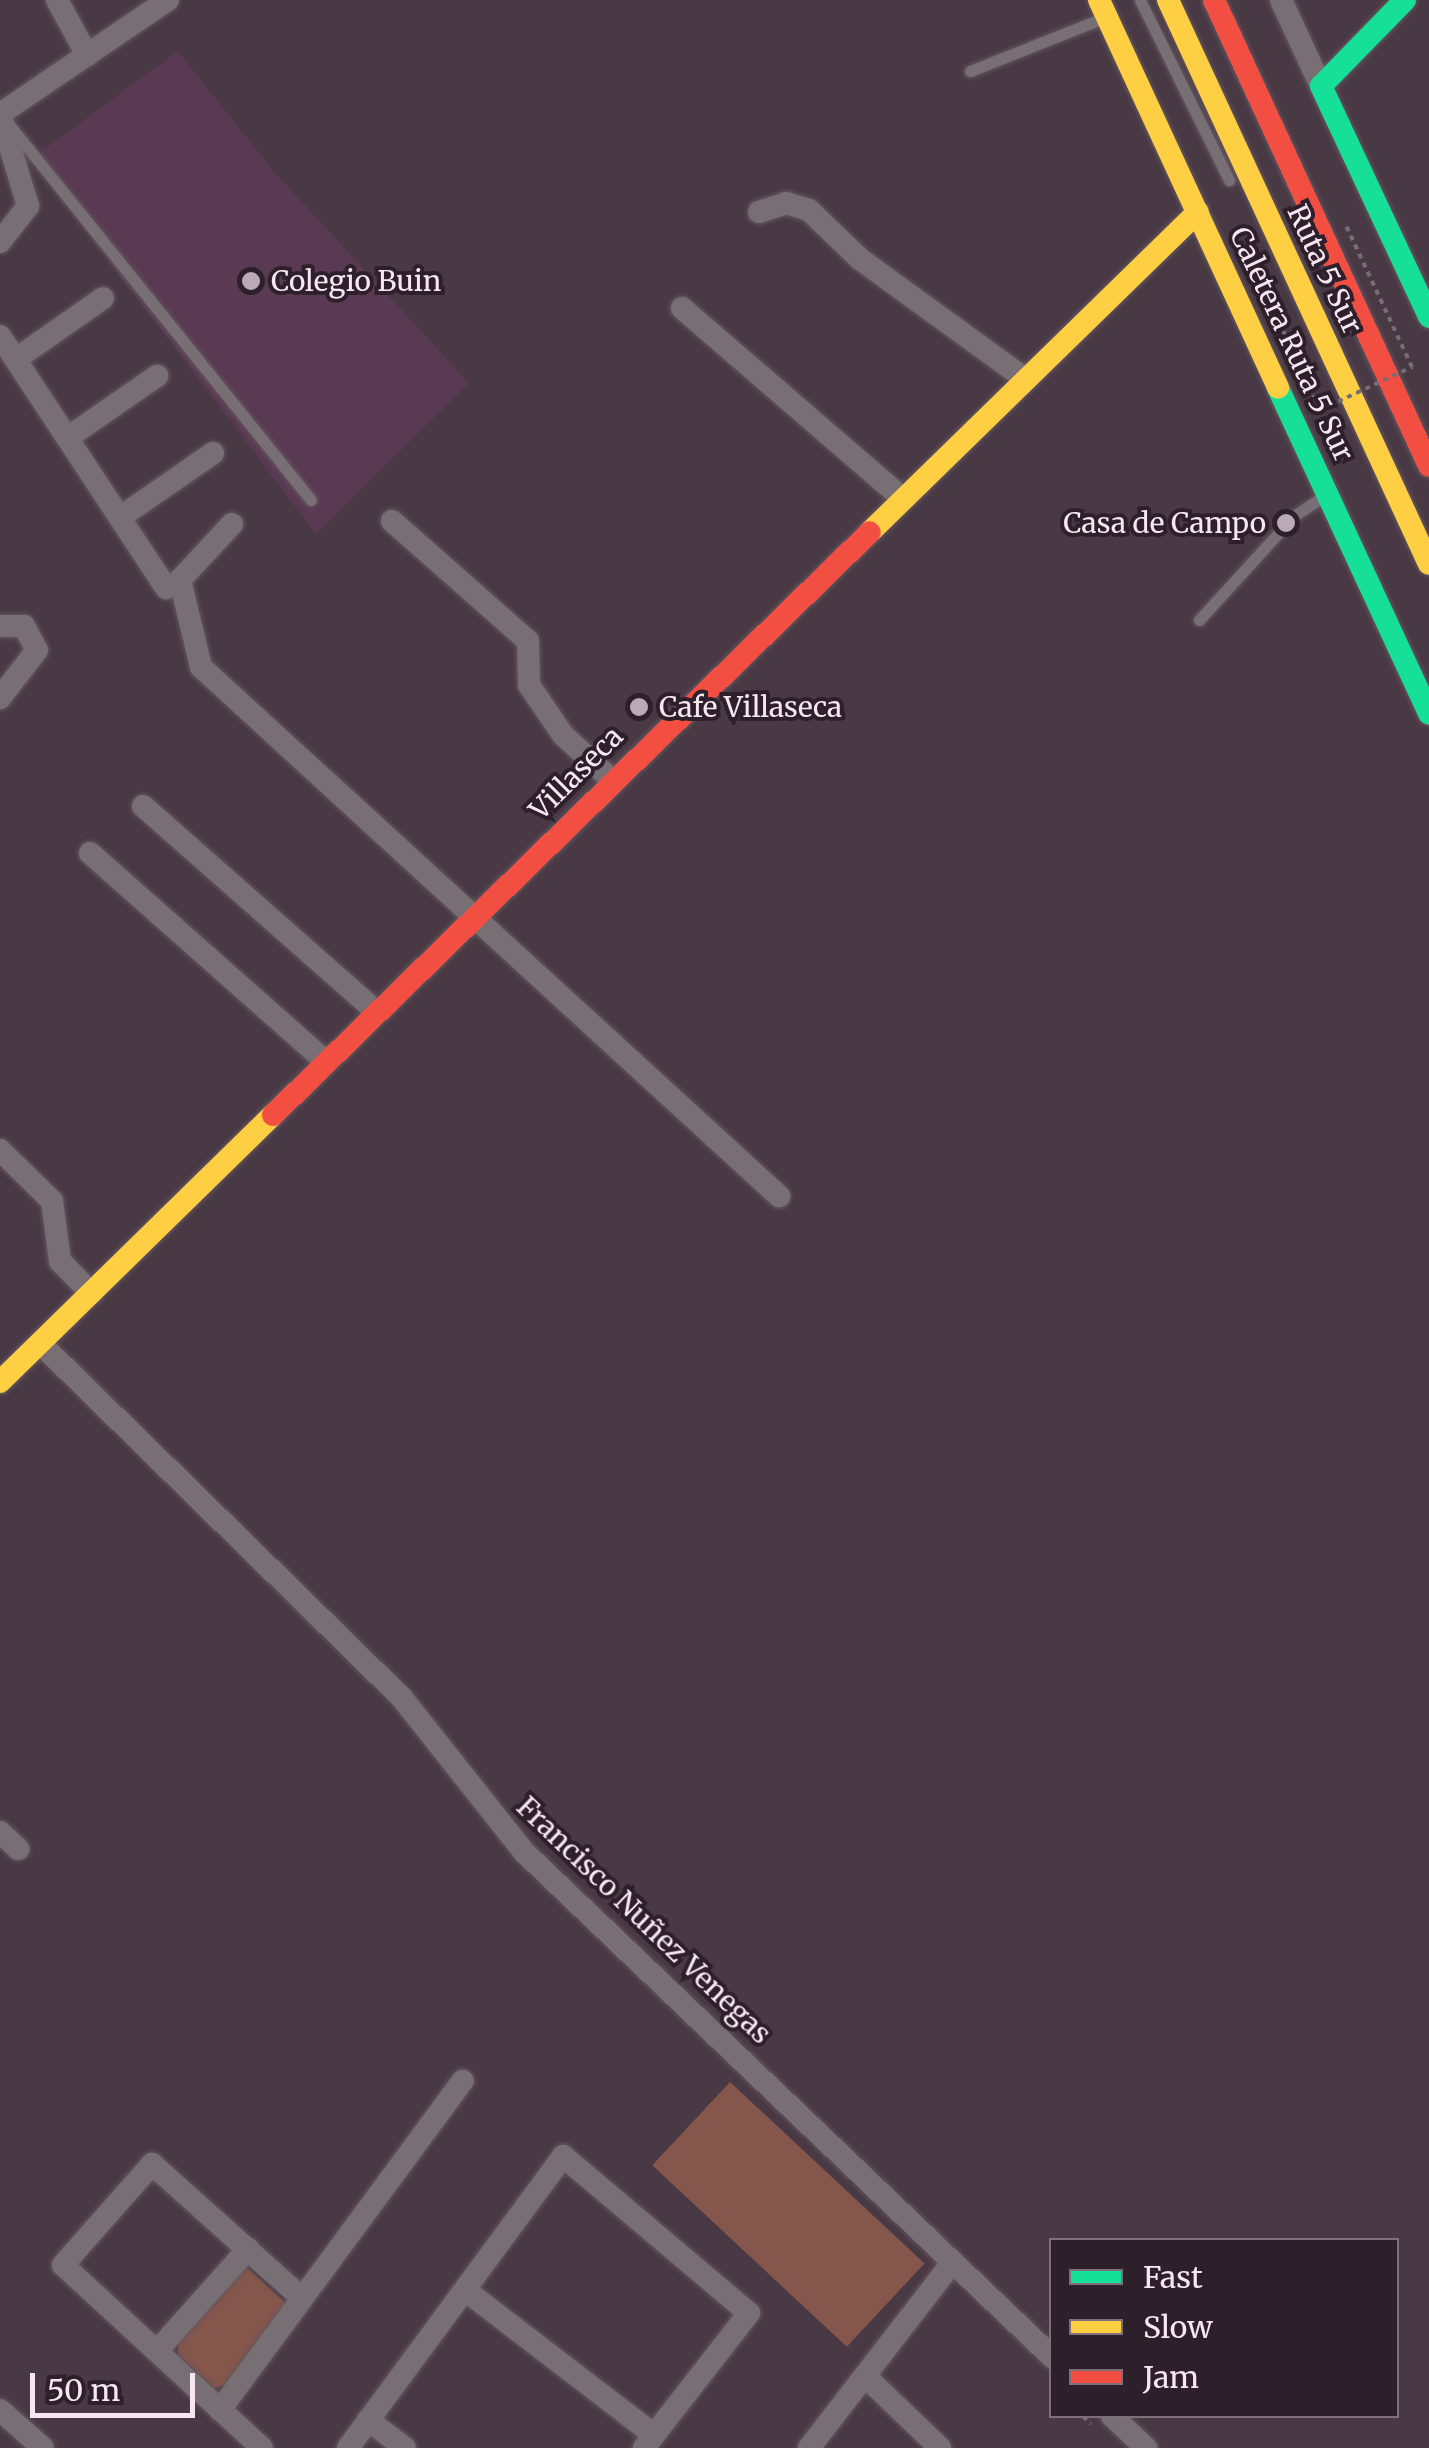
<!DOCTYPE html>
<meta charset="utf-8">
<style>
body{margin:0}
#map{position:relative;width:1429px;height:2448px;overflow:hidden;background:#493944;font-family:Merriweather,serif}
div>[style]{position:absolute}
.built>*{inset:0;background:#593a52}
.green>*{inset:0;background:#85564b;transform-origin:0 0}
.path>*{height:4px;margin-top:-2px;transform-origin:0;background:repeating-linear-gradient(90deg,#776e74 0 5px,transparent 0 10px)}
.roads{filter:drop-shadow(0 0 2px #63565f) drop-shadow(0 0 2px #63565f)}
.lane>*{height:11px;margin:-5.5px;padding:0 5.5px;transform-origin:5.5px;border-radius:5.5px;background:#786f75}
.street>*{height:22px;margin:-11px;padding:0 11px;transform-origin:11px;border-radius:11px;background:#786f75}
.fast>*{height:22px;margin:-11px;padding:0 11px;transform-origin:11px;border-radius:11px;background:#16e098}
.slow>*{height:22px;margin:-11px;padding:0 11px;transform-origin:11px;border-radius:11px;background:#ffcf43}
.jam>*{height:22px;margin:-11px;padding:0 11px;transform-origin:11px;border-radius:11px;background:#f24e42}
.path-bridge>*{height:4px;margin-top:-2px;transform-origin:0;background:repeating-linear-gradient(90deg,#776e74 0 5px,transparent 0 10px)}
.dots>*{width:28px;height:28px;translate:-50% -50%;box-sizing:border-box;border:5px solid #2d202a;border-radius:50%}
span{translate:-50% -50%;white-space:nowrap;text-align:center;line-height:1.15;-webkit-text-stroke:8px #2d202a;paint-order:stroke}
.street-label{font-size:28px;color:#f8e6f3}
.poi-label{font-size:28px;color:#f8e6f3}
.left{translate:0 -50%;text-align:left}
.right{translate:-100% -50%;text-align:right}
.legend{position:absolute;left:1049px;top:2238px;width:350px;height:180px;box-sizing:border-box;background:#2d202a;border:2px solid #7e6f7a;margin:0;padding:12px 18px;list-style:none;font-size:30px;color:#f8e6f3}
.legend li{display:flex;align-items:center;gap:20px;height:50px}
.legend b{width:50px;border:2px solid #7e6f7a}
.scale{position:absolute;left:30px;top:2373px;width:165px;height:45px;box-sizing:border-box;border:5px solid #f8e6f3;border-top:0;padding-left:12px;font-size:30px;line-height:35px;white-space:nowrap;color:#f8e6f3;-webkit-text-stroke:8px #2d202a;paint-order:stroke}
</style>
<div id="map">
<div class="built">
<div style="clip-path:polygon(178px 51px,277px 175px,469px 383px,316px 534px,31px 159px)"></div>
</div>
<div class="green">
<div style="left:730px;top:2082px;width:266px;height:114px;rotate:43deg"></div>
<div style="clip-path:polygon(244px 2265px,287px 2304px,227px 2385px,214px 2388px,178px 2355px,178px 2340px)"></div>
</div>
<div class="path">
<div style="left:1083px;top:2416px;width:11px;rotate:45deg"></div>
</div>
<div class="roads">
<div class="lane">
<div style="left:1140px;top:0;width:201px;rotate:63.7deg"></div>
<div style="left:970px;top:71px;width:143px;rotate:-21.7deg"></div>
<div style="left:7px;top:122px;width:485px;rotate:51.2deg"></div>
<div style="left:1199px;top:620px;width:141px;rotate:-47.6deg"></div>
<div style="left:1294px;top:516px;width:36px;rotate:-34deg"></div>
</div>
<div class="street">
<div style="left:57px;top:0;width:63px;rotate:61.4deg"></div>
<div style="left:1281px;top:0;width:95px;rotate:65.1deg"></div>
<div style="left:759px;top:212px;width:28px;rotate:-18deg"></div>
<div style="left:786px;top:203px;width:24px;rotate:17deg"></div>
<div style="left:809px;top:210px;width:71px;rotate:43.9deg"></div>
<div style="left:860px;top:259px;width:199px;rotate:36deg"></div>
<div style="left:0;top:242px;width:46px;rotate:-52.1deg"></div>
<div style="left:28px;top:206px;width:96px;rotate:-106.9deg"></div>
<div style="left:0;top:114px;width:203px;rotate:-34.2deg"></div>
<div style="left:682px;top:308px;width:288px;rotate:40.8deg"></div>
<div style="left:0;top:336px;width:302px;rotate:56.6deg"></div>
<div style="left:16px;top:359px;width:106px;rotate:-35deg"></div>
<div style="left:70px;top:436px;width:106px;rotate:-34.6deg"></div>
<div style="left:125px;top:514px;width:107px;rotate:-34.7deg"></div>
<div style="left:392px;top:521px;width:181px;rotate:41.4deg"></div>
<div style="left:528px;top:641px;width:44px;rotate:88.7deg"></div>
<div style="left:529px;top:685px;width:60px;rotate:55.8deg"></div>
<div style="left:563px;top:735px;width:67px;rotate:42.6deg"></div>
<div style="left:232px;top:524px;width:76px;rotate:132.9deg"></div>
<div style="left:180px;top:580px;width:89px;rotate:76.4deg"></div>
<div style="left:201px;top:667px;width:784px;rotate:42.47deg"></div>
<div style="left:0;top:626px;width:24px"></div>
<div style="left:24px;top:626px;width:27px;rotate:62deg"></div>
<div style="left:37px;top:650px;width:61px;rotate:127.6deg"></div>
<div style="left:143px;top:806px;width:312px;rotate:41.4deg"></div>
<div style="left:90px;top:853px;width:315px;rotate:41.5deg"></div>
<div style="left:0;top:1150px;width:73px;rotate:44.4deg"></div>
<div style="left:52px;top:1201px;width:61px;rotate:82.4deg"></div>
<div style="left:60px;top:1261px;width:45px;rotate:45.9deg"></div>
<div style="left:40px;top:1343px;width:507px;rotate:44.44deg"></div>
<div style="left:402px;top:1698px;width:196px;rotate:51.6deg"></div>
<div style="left:524px;top:1852px;width:731px;rotate:43.72deg"></div>
<div style="left:0;top:1832px;width:25px;rotate:43deg"></div>
<div style="left:465px;top:2290px;width:238px;rotate:37.5deg"></div>
<div style="left:157px;top:2351px;width:137px;rotate:-48.3deg"></div>
<div style="left:865px;top:2376px;width:104px;rotate:43.8deg"></div>
<div style="left:0;top:2410px;width:57px;rotate:41.5deg"></div>
<div style="left:220px;top:2410px;width:409px;rotate:-53.6deg"></div>
<div style="left:1112px;top:2416px;width:47px;rotate:43.3deg"></div>
<div style="left:368px;top:2420px;width:46px;rotate:37.1deg"></div>
<div style="left:262px;top:2448px;width:270px;rotate:-137.4deg"></div>
<div style="left:63px;top:2265px;width:135px;rotate:-48.6deg"></div>
<div style="left:152px;top:2164px;width:201px;rotate:41.8deg"></div>
<div style="left:348px;top:2448px;width:363px;rotate:-53.6deg"></div>
<div style="left:563px;top:2156px;width:243px;rotate:40.2deg"></div>
<div style="left:749px;top:2313px;width:171px;rotate:127.9deg"></div>
<div style="left:809px;top:2448px;width:235px;rotate:-52.3deg"></div>
</div>
<div class="fast">
<div style="left:1405px;top:0;width:120px;rotate:134.3deg"></div>
<div style="left:1321px;top:86px;width:255px;rotate:64.9deg"></div>
<div style="left:1278px;top:388px;width:359px;rotate:65.1deg"></div>
</div>
<div class="slow">
<div style="left:1099px;top:0;width:427px;rotate:65.2deg"></div>
<div style="left:1168px;top:0;width:621px;rotate:65.17deg"></div>
<div style="left:870px;top:532px;width:458px;rotate:-44.3deg"></div>
<div style="left:0;top:1382px;width:382px;rotate:-44.4deg"></div>
</div>
<div class="jam">
<div style="left:1214px;top:0;width:513px;rotate:65.23deg"></div>
<div style="left:273px;top:1115px;width:834px;rotate:-44.32deg"></div>
</div>
</div>
<div class="path-bridge">
<div style="left:1254px;top:268px;width:157px;rotate:65.1deg"></div>
<div style="left:1320px;top:410px;width:102px;rotate:-25.1deg"></div>
<div style="left:1412px;top:367px;width:159px;rotate:-115deg"></div>
</div>
<div class="dots">
<div style="left:251px;top:281px;background:#bba9b6"></div>
<div style="left:1286px;top:523px;background:#bba9b6"></div>
<div style="left:639px;top:707px;background:#bba9b6"></div>
</div>
<div class="street-label">
<span style="left:1325px;top:269px;rotate:65deg">Ruta 5 Sur</span>
<span style="left:1292px;top:344px;rotate:65deg">Caletera Ruta 5 Sur</span>
<span style="left:576px;top:773px;rotate:-45deg">Villaseca</span>
<span style="left:644px;top:1920px;rotate:44deg">Francisco Nuñez Venegas</span>
</div>
<div class="poi-label">
<span class="left" style="left:271px;top:281px">Colegio Buin</span>
<span class="right" style="left:1266px;top:523px">Casa de Campo</span>
<span class="left" style="left:659px;top:707px">Cafe Villaseca</span>
</div>
<ul class="legend">
<li><b style="height:12px;background:#16e098"></b>Fast</li>
<li><b style="height:12px;background:#ffcf43"></b>Slow</li>
<li><b style="height:12px;background:#f24e42"></b>Jam</li>
</ul>
<div class="scale">50 m</div>
</div>
